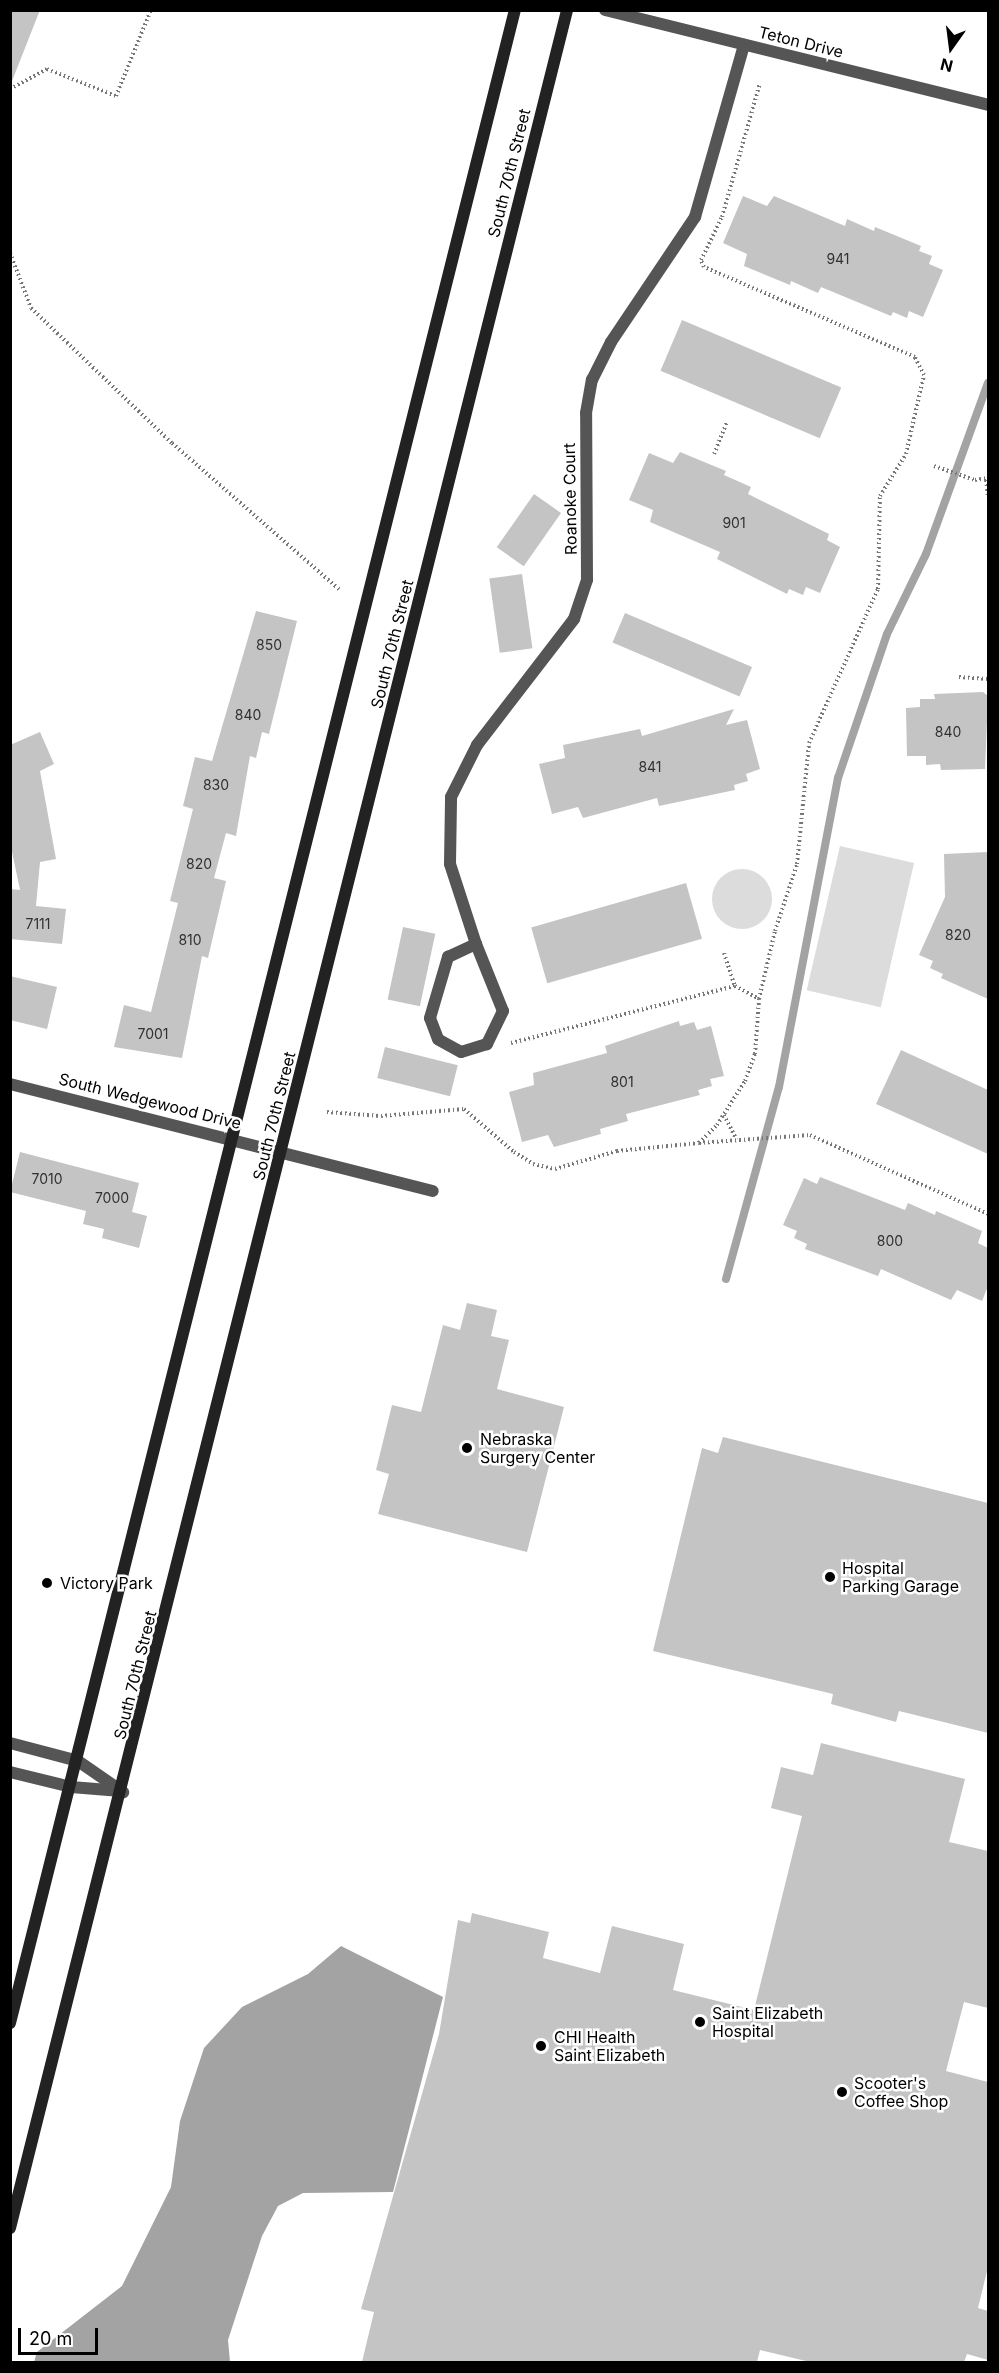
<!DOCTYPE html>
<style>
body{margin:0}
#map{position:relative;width:999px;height:2373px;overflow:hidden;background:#fff;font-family:Inter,sans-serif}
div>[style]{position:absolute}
.green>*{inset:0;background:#dcdcdc;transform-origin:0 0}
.round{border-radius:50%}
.water>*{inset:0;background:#a3a3a3}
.stream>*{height:8px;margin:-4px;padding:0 4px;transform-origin:4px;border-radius:4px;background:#a3a3a3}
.building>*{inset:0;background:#c4c4c4;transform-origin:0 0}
.path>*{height:4px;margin-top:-2px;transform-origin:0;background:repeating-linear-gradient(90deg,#777 0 1.5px,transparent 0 4.5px)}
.lane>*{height:12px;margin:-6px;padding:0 6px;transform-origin:6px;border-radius:6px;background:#555}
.street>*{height:12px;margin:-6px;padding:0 6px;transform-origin:6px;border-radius:6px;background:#555}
.secondary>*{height:12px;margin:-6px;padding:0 6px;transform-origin:6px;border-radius:6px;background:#222}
.dots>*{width:16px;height:16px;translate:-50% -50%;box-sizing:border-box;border:3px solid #fff;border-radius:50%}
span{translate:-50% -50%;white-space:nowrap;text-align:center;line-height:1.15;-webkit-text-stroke:5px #fff;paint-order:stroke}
.number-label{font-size:14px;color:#313131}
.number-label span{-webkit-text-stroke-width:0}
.street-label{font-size:16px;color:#000}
.poi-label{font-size:16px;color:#000}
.left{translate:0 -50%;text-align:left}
.frame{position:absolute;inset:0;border:12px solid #000;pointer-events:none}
.north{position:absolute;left:921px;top:18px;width:60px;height:60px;-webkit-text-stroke:4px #fff;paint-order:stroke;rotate:194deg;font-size:16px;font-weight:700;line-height:24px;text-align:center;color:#000}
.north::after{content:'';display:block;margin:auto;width:21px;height:27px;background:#000;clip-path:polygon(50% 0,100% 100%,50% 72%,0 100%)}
.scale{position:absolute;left:18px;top:2328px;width:80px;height:27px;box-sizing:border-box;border:3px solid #000;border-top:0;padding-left:8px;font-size:18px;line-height:21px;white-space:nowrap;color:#000;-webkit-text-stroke:4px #fff;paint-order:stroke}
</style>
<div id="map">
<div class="green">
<div style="left:840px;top:846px;width:76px;height:148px;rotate:13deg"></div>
<div class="round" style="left:712px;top:869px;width:60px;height:60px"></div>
</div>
<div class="water">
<div style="clip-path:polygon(341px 1946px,443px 1997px,393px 2192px,303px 2193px,278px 2206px,262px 2236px,228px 2340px,230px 2362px,34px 2362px,37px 2352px,122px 2286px,171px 2187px,180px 2121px,204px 2048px,242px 2007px,308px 1974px)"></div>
</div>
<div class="stream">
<div style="left:726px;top:1279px;width:199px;rotate:-74.6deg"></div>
<div style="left:779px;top:1087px;width:315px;rotate:-79.2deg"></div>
<div style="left:838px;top:778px;width:152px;rotate:-71.2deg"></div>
<div style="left:887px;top:634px;width:89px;rotate:-64deg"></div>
<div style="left:926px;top:554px;width:182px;rotate:-70.1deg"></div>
</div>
<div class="building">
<div style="clip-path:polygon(10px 10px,40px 10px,12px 81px,10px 81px)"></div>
<div style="clip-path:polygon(743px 196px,767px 206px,774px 196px,845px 226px,847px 219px,874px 231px,875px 227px,921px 246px,919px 251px,932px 256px,929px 264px,943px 270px,923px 317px,909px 311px,907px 318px,893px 312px,891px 316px,821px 287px,818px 293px,791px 281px,790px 285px,744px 266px,747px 254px,723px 243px)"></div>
<div style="left:682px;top:320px;width:173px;height:55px;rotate:23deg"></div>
<div style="clip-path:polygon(680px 452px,726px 471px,724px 475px,751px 487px,748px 494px,829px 534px,827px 540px,840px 547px,820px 593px,806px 587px,803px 595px,789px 589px,787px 594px,717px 559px,720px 552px,650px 522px,653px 510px,629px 500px,649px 453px,673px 463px)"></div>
<div style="left:534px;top:494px;width:33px;height:65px;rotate:35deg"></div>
<div style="left:522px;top:574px;width:75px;height:33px;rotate:82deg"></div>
<div style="clip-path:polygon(256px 611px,297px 621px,269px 734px,262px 732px,256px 758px,250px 756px,236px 836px,226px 833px,214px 878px,226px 881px,208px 958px,202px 956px,182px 1058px,114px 1047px,124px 1005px,151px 1012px,178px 903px,170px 901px,193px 809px,183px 806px,195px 757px,212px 761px)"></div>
<div style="left:625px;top:613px;width:138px;height:32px;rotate:23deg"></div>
<div style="clip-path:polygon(983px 692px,988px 696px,985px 769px,941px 770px,940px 764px,926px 765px,926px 756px,907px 756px,906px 708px,920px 707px,920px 699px,935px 699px,934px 694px)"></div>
<div style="clip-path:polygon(734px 709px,726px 725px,747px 720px,760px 769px,746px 774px,748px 781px,734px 785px,735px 790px,659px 806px,657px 798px,583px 818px,578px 807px,552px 814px,539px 764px,565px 758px,563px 745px,640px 729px,642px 736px)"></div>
<div style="clip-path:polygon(40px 732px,54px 764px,40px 771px,56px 859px,40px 862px,36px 906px,66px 909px,62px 944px,10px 939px,10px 889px,20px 890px,10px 842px,10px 745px)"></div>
<div style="clip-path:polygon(988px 852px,988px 999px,941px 978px,943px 974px,930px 968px,933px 961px,919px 955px,945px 897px,944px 854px)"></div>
<div style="left:686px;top:883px;width:58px;height:161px;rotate:74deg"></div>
<div style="left:403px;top:927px;width:33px;height:74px;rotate:12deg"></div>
<div style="clip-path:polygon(10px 976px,57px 987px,47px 1029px,10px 1020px)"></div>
<div style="clip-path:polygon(679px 1021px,680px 1026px,694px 1022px,697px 1030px,711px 1026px,724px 1076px,710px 1079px,712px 1086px,698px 1090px,700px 1095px,626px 1114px,628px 1121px,600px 1129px,601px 1134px,554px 1147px,548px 1135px,522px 1142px,509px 1092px,534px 1085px,533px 1073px,607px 1053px,605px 1046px)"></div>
<div style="left:385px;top:1047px;width:75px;height:32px;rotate:14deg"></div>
<div style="clip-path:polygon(901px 1050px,988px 1090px,988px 1154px,876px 1104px)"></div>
<div style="clip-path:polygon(20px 1152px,139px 1183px,132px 1212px,147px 1216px,139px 1248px,102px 1238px,104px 1229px,83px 1224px,86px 1211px,10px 1192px)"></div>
<div style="clip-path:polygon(820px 1177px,905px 1210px,908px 1203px,935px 1215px,936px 1211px,982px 1231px,978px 1243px,988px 1248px,988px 1286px,982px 1301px,957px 1290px,951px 1300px,881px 1269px,878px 1276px,805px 1249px,807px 1244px,794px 1238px,797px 1231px,783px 1225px,804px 1178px,817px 1184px)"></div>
<div style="clip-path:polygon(467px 1303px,497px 1310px,491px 1336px,509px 1340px,497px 1389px,564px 1407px,527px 1552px,378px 1514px,389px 1474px,376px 1470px,392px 1405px,421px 1412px,443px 1325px,460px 1330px)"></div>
<div style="clip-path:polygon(723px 1437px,988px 1503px,988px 1733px,899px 1711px,896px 1722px,831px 1704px,833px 1694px,653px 1651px,702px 1448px,718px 1453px)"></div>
<div style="clip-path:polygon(821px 1743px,965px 1779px,949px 1842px,988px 1851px,988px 2008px,964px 2002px,946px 2071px,988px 2082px,988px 2267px,978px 2308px,988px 2311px,988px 2360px,967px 2354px,964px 2362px,810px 2362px,760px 2350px,757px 2362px,362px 2362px,374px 2312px,361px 2309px,439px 2034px,458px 1920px,470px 1923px,472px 1913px,549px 1932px,543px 1958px,600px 1973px,612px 1926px,684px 1944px,673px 1990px,754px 2010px,802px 1816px,771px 1808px,781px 1767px,813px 1775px)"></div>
</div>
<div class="path">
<div style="left:10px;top:89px;width:42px;rotate:-28.4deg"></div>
<div style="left:47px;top:69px;width:74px;rotate:21.4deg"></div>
<div style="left:116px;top:96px;width:93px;rotate:-67.9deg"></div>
<div style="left:10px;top:253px;width:59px;rotate:69.1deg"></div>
<div style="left:31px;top:308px;width:195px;rotate:43.8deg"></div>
<div style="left:172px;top:443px;width:222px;rotate:41.2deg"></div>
<div style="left:714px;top:454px;width:35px;rotate:-68deg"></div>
<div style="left:934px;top:466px;width:43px;rotate:18.9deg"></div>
<div style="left:975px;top:480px;width:13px;rotate:-9deg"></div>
<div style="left:986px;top:480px;width:17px;rotate:83deg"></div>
<div style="left:959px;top:677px;width:29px;rotate:4deg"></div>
<div style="left:724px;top:953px;width:35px;rotate:72deg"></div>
<div style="left:735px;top:986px;width:27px;rotate:28deg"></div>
<div style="left:511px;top:1043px;width:231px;rotate:-14.3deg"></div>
<div style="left:327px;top:1112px;width:54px;rotate:4.2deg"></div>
<div style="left:381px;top:1116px;width:83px;rotate:-4.8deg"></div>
<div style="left:464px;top:1109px;width:66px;rotate:40.7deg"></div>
<div style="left:514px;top:1152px;width:22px;rotate:32deg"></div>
<div style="left:533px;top:1164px;width:23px;rotate:13deg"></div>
<div style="left:555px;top:1169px;width:65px;rotate:-16.2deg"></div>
<div style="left:617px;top:1151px;width:82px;rotate:-5.6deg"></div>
<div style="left:699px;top:1143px;width:25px;rotate:-45deg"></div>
<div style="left:717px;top:1125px;width:52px;rotate:-57.5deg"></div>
<div style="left:745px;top:1081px;width:29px;rotate:-70deg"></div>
<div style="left:755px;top:1054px;width:55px;rotate:-85.8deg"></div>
<div style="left:759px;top:999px;width:70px;rotate:-76.8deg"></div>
<div style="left:775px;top:931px;width:71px;rotate:-71.8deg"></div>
<div style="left:797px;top:864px;width:122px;rotate:-84.3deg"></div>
<div style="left:809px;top:743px;width:169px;rotate:-65.9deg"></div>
<div style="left:878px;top:589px;width:93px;rotate:-88.8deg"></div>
<div style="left:880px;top:496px;width:49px;rotate:-58.2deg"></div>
<div style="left:906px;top:454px;width:81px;rotate:-77.2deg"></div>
<div style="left:924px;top:375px;width:20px;rotate:-117deg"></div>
<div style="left:915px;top:357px;width:229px;rotate:-156.9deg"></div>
<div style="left:704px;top:267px;width:8px;rotate:-113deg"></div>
<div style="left:701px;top:260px;width:48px;rotate:-64deg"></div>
<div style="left:722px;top:217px;width:139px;rotate:-74.2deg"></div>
<div style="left:724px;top:1115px;width:27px;rotate:63deg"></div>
<div style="left:699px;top:1143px;width:111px;rotate:-4.1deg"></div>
<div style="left:810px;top:1135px;width:195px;rotate:23.9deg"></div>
</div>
<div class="lane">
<div style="left:476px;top:944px;width:84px;rotate:-108deg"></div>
<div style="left:450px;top:864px;width:67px;rotate:-89.1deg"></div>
<div style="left:451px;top:797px;width:58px;rotate:-63.4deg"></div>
<div style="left:477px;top:745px;width:159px;rotate:-52.4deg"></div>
<div style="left:574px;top:619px;width:41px;rotate:-71.6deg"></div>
<div style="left:587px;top:580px;width:167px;rotate:-90.3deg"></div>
<div style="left:586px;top:413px;width:34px;rotate:-80deg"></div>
<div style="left:592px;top:380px;width:42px;rotate:-63.4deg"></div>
<div style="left:611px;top:342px;width:151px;rotate:-56.1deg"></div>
<div style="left:695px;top:217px;width:179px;rotate:-74.1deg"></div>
<div style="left:476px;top:944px;width:72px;rotate:68.1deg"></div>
<div style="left:503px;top:1011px;width:37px;rotate:116deg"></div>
<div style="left:487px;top:1044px;width:27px;rotate:163deg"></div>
<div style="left:461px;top:1052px;width:26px;rotate:-151deg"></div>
<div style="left:438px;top:1039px;width:22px;rotate:-111deg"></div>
<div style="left:430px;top:1018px;width:64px;rotate:-73.6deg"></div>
<div style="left:448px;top:957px;width:31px;rotate:-25deg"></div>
<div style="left:10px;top:1743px;width:70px;rotate:14.8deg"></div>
<div style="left:78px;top:1761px;width:55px;rotate:34.6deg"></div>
<div style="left:10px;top:1772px;width:63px;rotate:13.8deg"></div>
<div style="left:71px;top:1787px;width:50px;rotate:4.6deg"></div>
</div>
<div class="street">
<div style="left:605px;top:10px;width:395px;rotate:13.9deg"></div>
<div style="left:10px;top:1084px;width:436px;rotate:14.2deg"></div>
</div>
<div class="secondary">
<div style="left:10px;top:2023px;width:2075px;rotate:-75.92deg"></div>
<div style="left:10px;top:2228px;width:2287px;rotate:-75.9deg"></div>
</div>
<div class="dots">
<div style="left:467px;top:1448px;background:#000"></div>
<div style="left:830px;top:1577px;background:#000"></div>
<div style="left:47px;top:1583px;background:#000"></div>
<div style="left:700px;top:2022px;background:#000"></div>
<div style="left:541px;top:2046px;background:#000"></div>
<div style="left:842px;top:2092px;background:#000"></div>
</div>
<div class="number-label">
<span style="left:838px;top:259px">941</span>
<span style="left:734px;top:523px">901</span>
<span style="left:269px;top:645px">850</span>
<span style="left:248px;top:715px">840</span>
<span style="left:948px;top:732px">840</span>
<span style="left:650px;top:767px">841</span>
<span style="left:216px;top:785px">830</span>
<span style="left:199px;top:864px">820</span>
<span style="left:38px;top:924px">7111</span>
<span style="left:958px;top:935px">820</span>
<span style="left:190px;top:940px">810</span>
<span style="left:153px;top:1034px">7001</span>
<span style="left:622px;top:1082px">801</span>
<span style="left:47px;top:1179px">7010</span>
<span style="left:112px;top:1198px">7000</span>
<span style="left:890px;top:1241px">800</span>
</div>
<div class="street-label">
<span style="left:801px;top:42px;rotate:14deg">Teton Drive</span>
<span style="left:509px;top:173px;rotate:-76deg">South 70th Street</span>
<span style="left:570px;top:499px;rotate:-91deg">Roanoke Court</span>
<span style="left:392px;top:644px;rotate:-76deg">South 70th Street</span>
<span style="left:150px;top:1101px;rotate:14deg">South Wedgewood Drive</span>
<span style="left:274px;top:1116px;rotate:-76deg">South 70th Street</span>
<span style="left:135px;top:1675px;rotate:-76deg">South 70th Street</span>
</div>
<div class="poi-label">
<span class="left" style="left:480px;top:1448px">Nebraska<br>Surgery Center</span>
<span class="left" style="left:842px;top:1577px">Hospital<br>Parking Garage</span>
<span class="left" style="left:60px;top:1583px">Victory Park</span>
<span class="left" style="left:712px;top:2022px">Saint Elizabeth<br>Hospital</span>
<span class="left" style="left:554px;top:2046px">CHI Health<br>Saint Elizabeth</span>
<span class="left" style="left:854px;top:2092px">Scooter's<br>Coffee Shop</span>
</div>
<div class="frame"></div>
<div class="north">N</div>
<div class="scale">20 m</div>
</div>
